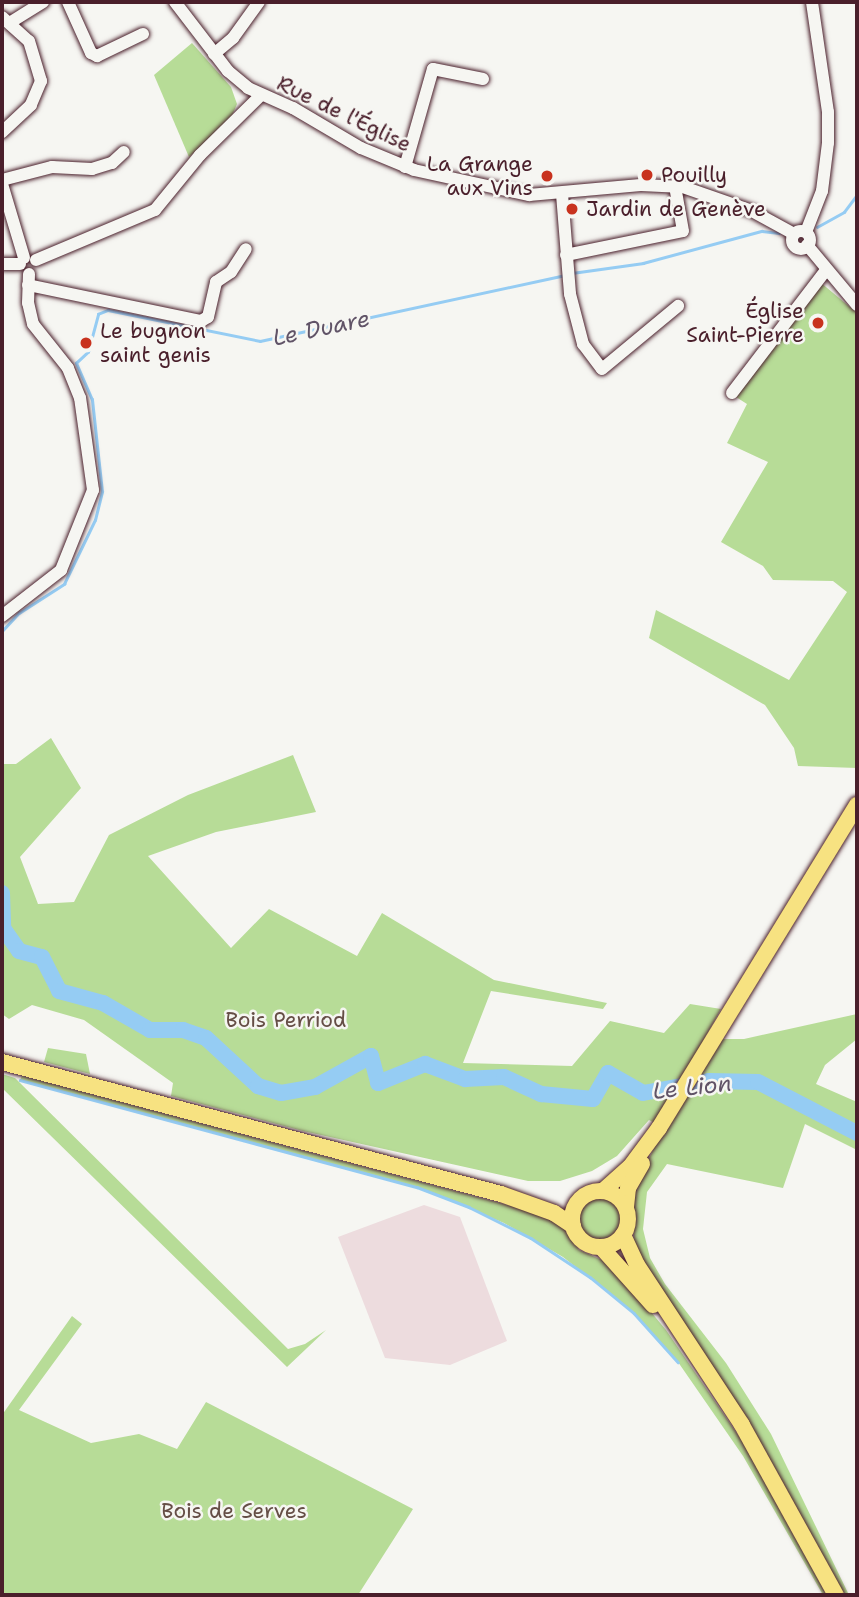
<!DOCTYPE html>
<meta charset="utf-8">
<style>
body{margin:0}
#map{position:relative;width:859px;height:1597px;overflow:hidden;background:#f6f6f2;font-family:"Shantell Sans",sans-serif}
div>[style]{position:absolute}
.built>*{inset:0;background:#eddcde}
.green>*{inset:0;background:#b7dc97}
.round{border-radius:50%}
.stream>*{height:2.5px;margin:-1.25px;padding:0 1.25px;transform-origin:1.25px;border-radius:1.25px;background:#95ccf3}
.river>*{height:16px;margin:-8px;padding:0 8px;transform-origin:8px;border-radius:8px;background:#95ccf3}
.roads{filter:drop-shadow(0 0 2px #4a1f2b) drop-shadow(0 0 2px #4a1f2b)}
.minor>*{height:12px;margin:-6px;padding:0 6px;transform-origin:6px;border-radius:6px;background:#f6f6f2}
.minor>.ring{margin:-6px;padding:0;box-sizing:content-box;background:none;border:12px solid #f6f6f2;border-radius:50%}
.major>*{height:16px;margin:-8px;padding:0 8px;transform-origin:8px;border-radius:8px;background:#f7e281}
.major>.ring{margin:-8px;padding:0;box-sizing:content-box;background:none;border:16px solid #f7e281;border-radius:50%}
.dots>*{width:19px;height:19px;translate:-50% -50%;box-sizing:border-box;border:4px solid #f6f6f2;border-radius:50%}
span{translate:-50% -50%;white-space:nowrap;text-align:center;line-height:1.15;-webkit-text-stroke:5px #f6f6f2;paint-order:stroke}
.street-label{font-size:21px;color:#4a1f2b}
.poi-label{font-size:21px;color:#4a1f2b}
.right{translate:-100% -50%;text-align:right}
.left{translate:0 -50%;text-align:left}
.park-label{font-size:21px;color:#654e46}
.water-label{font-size:23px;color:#605367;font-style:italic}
.frame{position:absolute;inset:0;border:4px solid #4a1f2b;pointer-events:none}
</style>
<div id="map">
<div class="built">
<div style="clip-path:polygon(424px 1205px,460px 1217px,507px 1341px,450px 1365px,385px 1358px,338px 1237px)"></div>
</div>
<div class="green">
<div style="clip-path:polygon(192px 43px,231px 87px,237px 104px,231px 118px,189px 157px,154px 75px)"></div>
<div style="clip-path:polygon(820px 282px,857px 313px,857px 768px,798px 766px,794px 748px,765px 705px,649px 638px,656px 610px,789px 680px,847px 592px,833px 581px,773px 580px,763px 566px,721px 542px,768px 462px,727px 443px,747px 404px,736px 397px)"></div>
<div style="clip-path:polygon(51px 738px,81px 788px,20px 857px,38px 904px,74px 902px,109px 835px,188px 795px,293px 755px,316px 812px,216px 832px,148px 856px,231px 948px,269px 909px,357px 956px,382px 913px,494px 980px,607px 1003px,603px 1009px,491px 991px,463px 1063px,572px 1066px,610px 1021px,664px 1033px,690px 1004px,721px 1009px,704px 1039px,744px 1039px,857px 1014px,857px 1039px,825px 1065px,816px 1084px,857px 1102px,857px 1150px,805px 1124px,783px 1188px,667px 1164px,647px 1192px,643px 1229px,650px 1258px,665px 1284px,726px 1363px,771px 1434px,849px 1595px,843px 1595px,763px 1447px,634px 1245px,633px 1191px,664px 1128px,649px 1120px,617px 1156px,592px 1171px,560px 1181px,528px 1181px,303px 1131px,171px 1096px,173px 1083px,84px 1020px,32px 1005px,9px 1019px,2px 1014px,2px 764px,16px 764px)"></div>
<div style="clip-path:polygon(48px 1048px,86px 1054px,90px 1074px,44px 1062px)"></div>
<div style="clip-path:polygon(2px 1074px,15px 1078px,288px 1349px,305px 1344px,326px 1330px,287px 1367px,2px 1088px)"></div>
<div style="clip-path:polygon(22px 1076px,534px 1212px,562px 1226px,579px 1250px,611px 1264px,666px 1330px,742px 1441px,827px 1595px,823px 1595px,743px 1456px,678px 1362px,634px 1313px,563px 1257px,504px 1223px,417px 1187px,20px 1080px)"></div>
<div class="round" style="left:580px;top:1199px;width:40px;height:40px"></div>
<div style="clip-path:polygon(72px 1316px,82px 1324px,19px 1410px,91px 1443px,139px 1434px,177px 1449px,206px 1402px,413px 1509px,358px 1595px,2px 1595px,2px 1415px)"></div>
</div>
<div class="stream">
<div style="left:817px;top:227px;width:31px;rotate:-29deg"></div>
<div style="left:844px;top:212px;width:21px;rotate:-53deg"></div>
<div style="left:572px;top:273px;width:72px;rotate:-8deg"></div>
<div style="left:643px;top:263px;width:123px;rotate:-15.1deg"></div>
<div style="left:762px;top:231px;width:17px;rotate:7deg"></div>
<div style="left:2px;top:631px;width:25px;rotate:-47deg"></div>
<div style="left:19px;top:613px;width:54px;rotate:-32.8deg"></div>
<div style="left:64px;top:584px;width:71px;rotate:-64.2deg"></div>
<div style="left:95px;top:520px;width:29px;rotate:-76deg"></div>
<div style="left:102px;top:492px;width:93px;rotate:-96.2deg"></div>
<div style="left:92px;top:400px;width:40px;rotate:-113.4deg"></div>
<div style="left:76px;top:363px;width:16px;rotate:-43deg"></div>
<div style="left:88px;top:352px;width:39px;rotate:-75deg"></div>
<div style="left:98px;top:314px;width:11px;rotate:-22deg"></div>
<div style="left:108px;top:310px;width:155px;rotate:11.5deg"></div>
<div style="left:260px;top:341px;width:312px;rotate:-12.2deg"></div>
<div style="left:20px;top:1080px;width:411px;rotate:15.1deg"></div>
<div style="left:417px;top:1187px;width:56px;rotate:21deg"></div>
<div style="left:469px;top:1207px;width:69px;rotate:26.6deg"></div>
<div style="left:531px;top:1238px;width:71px;rotate:33.5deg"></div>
<div style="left:590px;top:1277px;width:57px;rotate:39.3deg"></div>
<div style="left:634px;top:1313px;width:66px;rotate:48.1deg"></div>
</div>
<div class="river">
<div style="left:2px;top:893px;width:35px;rotate:88deg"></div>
<div style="left:3px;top:928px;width:28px;rotate:55deg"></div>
<div style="left:19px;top:951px;width:24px;rotate:15deg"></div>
<div style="left:42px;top:957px;width:38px;rotate:63deg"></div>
<div style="left:59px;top:991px;width:46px;rotate:15.3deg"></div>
<div style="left:103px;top:1003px;width:54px;rotate:29.9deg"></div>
<div style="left:150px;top:1030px;width:33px"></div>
<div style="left:183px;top:1030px;width:24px;rotate:19deg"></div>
<div style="left:206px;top:1038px;width:71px;rotate:42.7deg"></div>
<div style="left:258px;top:1086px;width:24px;rotate:17deg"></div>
<div style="left:281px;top:1093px;width:35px;rotate:-10deg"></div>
<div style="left:315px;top:1087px;width:64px;rotate:-29deg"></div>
<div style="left:371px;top:1056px;width:28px;rotate:75deg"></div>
<div style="left:378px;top:1083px;width:51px;rotate:-22deg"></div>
<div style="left:425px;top:1064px;width:43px;rotate:20.6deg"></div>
<div style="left:465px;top:1079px;width:39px;rotate:-3deg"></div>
<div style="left:504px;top:1077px;width:41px;rotate:24.7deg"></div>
<div style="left:541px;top:1094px;width:52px;rotate:5.5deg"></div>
<div style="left:593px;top:1099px;width:30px;rotate:-60deg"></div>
<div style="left:608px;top:1073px;width:40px;rotate:29.7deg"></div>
<div style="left:643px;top:1093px;width:67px;rotate:-10.3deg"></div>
<div style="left:709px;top:1081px;width:49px;rotate:1.2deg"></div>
<div style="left:758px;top:1082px;width:111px;rotate:27.3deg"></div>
</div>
<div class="roads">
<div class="minor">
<div style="left:68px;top:2px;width:56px;rotate:65.7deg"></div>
<div style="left:91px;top:53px;width:7px;rotate:27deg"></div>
<div style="left:97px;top:56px;width:51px;rotate:-25.6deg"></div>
<div style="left:175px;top:2px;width:87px;rotate:52.5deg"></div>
<div style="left:228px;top:71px;width:26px;rotate:40deg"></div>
<div style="left:248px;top:88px;width:49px;rotate:24deg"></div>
<div style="left:293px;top:108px;width:79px;rotate:30.5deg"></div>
<div style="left:361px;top:148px;width:57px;rotate:22.5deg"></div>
<div style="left:414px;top:170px;width:118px;rotate:12.3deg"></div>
<div style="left:529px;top:195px;width:112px;rotate:-5.1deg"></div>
<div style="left:641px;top:185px;width:42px;rotate:2.7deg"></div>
<div style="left:683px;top:187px;width:73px;rotate:19.2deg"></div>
<div style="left:752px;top:211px;width:48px;rotate:28.7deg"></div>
<div style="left:2px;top:17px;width:36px;rotate:42deg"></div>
<div style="left:29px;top:41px;width:42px;rotate:73.3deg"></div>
<div style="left:41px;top:81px;width:26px;rotate:113deg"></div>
<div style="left:31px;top:105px;width:40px;rotate:137deg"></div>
<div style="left:11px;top:22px;width:38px;rotate:-32deg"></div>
<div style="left:214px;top:54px;width:25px;rotate:-40deg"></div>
<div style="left:233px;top:38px;width:44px;rotate:-54.2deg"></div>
<div style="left:405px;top:167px;width:102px;rotate:-74.1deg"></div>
<div style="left:433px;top:69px;width:51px;rotate:11.3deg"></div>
<div style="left:2px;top:180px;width:52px;rotate:-14.6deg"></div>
<div style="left:52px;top:167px;width:40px;rotate:2.9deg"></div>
<div style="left:92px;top:169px;width:21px;rotate:-17deg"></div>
<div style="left:112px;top:163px;width:16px;rotate:-43deg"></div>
<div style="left:2px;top:184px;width:77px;rotate:73.4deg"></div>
<div style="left:562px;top:194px;width:100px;rotate:85.4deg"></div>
<div style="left:570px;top:294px;width:52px;rotate:75.4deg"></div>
<div style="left:583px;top:344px;width:31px;rotate:53deg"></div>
<div style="left:602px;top:369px;width:99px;rotate:-39.7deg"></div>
<div class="ring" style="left:792px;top:231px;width:6px;height:6px"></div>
<div style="left:806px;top:232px;width:44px;rotate:-68.7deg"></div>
<div style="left:822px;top:191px;width:48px;rotate:-82.9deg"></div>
<div style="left:828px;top:143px;width:31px;rotate:-90deg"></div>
<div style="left:828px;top:112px;width:111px;rotate:-98.3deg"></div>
<div style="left:807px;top:245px;width:78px;rotate:50.2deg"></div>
<div style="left:566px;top:255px;width:119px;rotate:-11.6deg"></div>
<div style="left:683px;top:231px;width:46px;rotate:-100.1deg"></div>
<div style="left:36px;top:260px;width:129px;rotate:-22.8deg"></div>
<div style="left:155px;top:210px;width:71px;rotate:-50.7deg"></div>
<div style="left:200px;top:155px;width:86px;rotate:-44.5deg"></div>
<div style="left:2px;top:264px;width:18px"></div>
<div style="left:28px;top:285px;width:177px;rotate:11.8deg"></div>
<div style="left:201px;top:321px;width:8px;rotate:-30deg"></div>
<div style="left:208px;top:317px;width:36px;rotate:-77deg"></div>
<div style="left:216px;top:282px;width:18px;rotate:-34deg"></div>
<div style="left:231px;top:272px;width:27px;rotate:-57deg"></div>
<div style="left:732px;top:393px;width:155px;rotate:-52.6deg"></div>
<div style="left:2px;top:616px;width:75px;rotate:-37.9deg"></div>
<div style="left:61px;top:570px;width:86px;rotate:-68.2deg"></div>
<div style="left:93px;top:490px;width:93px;rotate:-98deg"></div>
<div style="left:80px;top:398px;width:32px;rotate:-112deg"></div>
<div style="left:68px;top:368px;width:56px;rotate:-128.5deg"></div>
<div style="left:33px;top:324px;width:22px;rotate:-103deg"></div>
<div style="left:28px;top:303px;width:29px;rotate:-88deg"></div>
</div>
<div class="major">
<div style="left:2px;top:1062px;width:516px;rotate:14.82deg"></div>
<div style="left:501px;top:1194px;width:56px;rotate:19.7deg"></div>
<div style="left:554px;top:1213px;width:23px;rotate:34deg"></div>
<div class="ring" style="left:572px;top:1191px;width:40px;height:40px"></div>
<div style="left:603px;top:1191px;width:36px;rotate:-42deg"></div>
<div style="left:630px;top:1167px;width:49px;rotate:-53.4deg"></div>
<div style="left:659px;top:1128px;width:379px;rotate:-58.5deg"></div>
<div style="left:626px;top:1207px;width:19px;rotate:-84deg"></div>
<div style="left:628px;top:1188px;width:28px;rotate:-60deg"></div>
<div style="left:623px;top:1235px;width:33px;rotate:65deg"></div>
<div style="left:637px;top:1265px;width:191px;rotate:56.7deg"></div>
<div style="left:742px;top:1425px;width:194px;rotate:61.1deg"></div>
<div style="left:601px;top:1247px;width:78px;rotate:48.1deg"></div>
</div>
</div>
<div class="dots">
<div style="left:647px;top:175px;background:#c8321e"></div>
<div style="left:547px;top:176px;background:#c8321e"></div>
<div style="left:572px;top:209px;background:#c8321e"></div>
<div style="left:818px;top:323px;background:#c8321e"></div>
<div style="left:86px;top:343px;background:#c8321e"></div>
</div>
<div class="street-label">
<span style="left:344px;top:114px;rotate:26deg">Rue de l'Église</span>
</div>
<div class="poi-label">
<span class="right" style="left:533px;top:176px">La Grange<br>aux Vins</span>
<span class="left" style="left:661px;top:175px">Pouilly</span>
<span class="left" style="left:586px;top:209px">Jardin de Genève</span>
<span class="right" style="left:804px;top:323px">Église<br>Saint-Pierre</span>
<span class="left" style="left:100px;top:343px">Le bugnon<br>saint genis</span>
</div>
<div class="park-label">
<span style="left:286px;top:1020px">Bois Perriod</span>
<span style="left:234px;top:1511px">Bois de Serves</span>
</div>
<div class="water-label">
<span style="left:321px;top:328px;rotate:-12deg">Le Duare</span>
<span style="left:692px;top:1087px;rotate:-6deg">Le Lion</span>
</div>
<div class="frame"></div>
</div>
